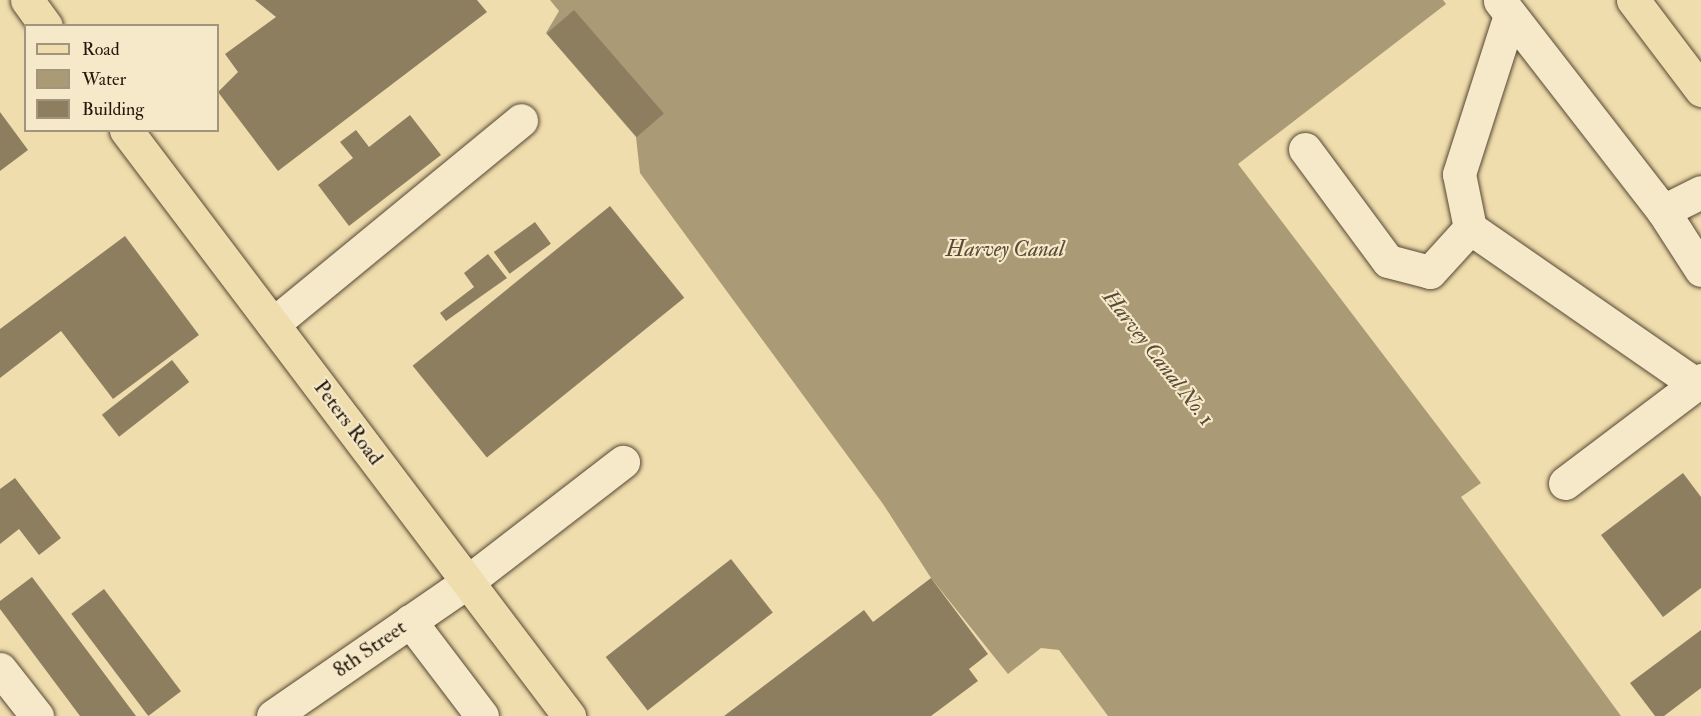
<!DOCTYPE html>
<style>
body{margin:0}
#map{position:relative;width:1701px;height:716px;overflow:hidden;background:#f0ddad;font-family:"IM FELL Double Pica",serif}
div>[style]{position:absolute}
.water>*{inset:0;background:#aa9a76}
.building>*{inset:0;background:#8e7e60;transform-origin:0 0}
.roads{filter:drop-shadow(0 0 2px #564834) drop-shadow(0 0 2px #564834)}
.minor>*{height:33px;margin:-16.5px;padding:0 16.5px;transform-origin:16.5px;border-radius:16.5px;background:#f5e9ca}
.major>*{height:33px;margin:-16.5px;padding:0 16.5px;transform-origin:16.5px;border-radius:16.5px;background:#f0ddad}
span{translate:-50% -50%;white-space:nowrap;text-align:center;line-height:1.15;-webkit-text-stroke:4.5px #f5e9ca;paint-order:stroke}
.street-label{font-size:21px;color:#23170c}
.water-label{font-size:22px;color:#594b36;font-style:italic}
.legend{position:absolute;left:24px;top:24px;width:195px;height:108px;box-sizing:border-box;background:#f5e9ca;border:2px solid #a1957e;margin:0;padding:8px 10px;list-style:none;font-size:18px;color:#23170c}
.legend li{display:flex;align-items:center;gap:12px;height:30px}
.legend b{width:30px;border:2px solid #a1957e}
</style>
<div id="map">
<div class="water">
<div style="clip-path:polygon(550px 0,1443px 0,1446px 4px,1238px 164px,1481px 483px,1461px 497px,1621px 716px,1108px 716px,1059px 650px,1041px 648px,1008px 674px,931px 578px,883px 504px,640px 173px,636px 137px,546px 33px,559px 11px)"></div>
</div>
<div class="building">
<div style="clip-path:polygon(255px 0,477px 0,487px 12px,278px 171px,218px 92px,238px 72px,225px 54px,276px 17px)"></div>
<div style="left:574px;top:10px;width:137px;height:36px;rotate:49deg"></div>
<div style="clip-path:polygon(0 112px,28px 150px,0 171px)"></div>
<div style="clip-path:polygon(410px 115px,441px 155px,349px 226px,318px 185px,353px 158px,340px 142px,356px 130px,369px 147px)"></div>
<div style="left:610px;top:206px;width:118px;height:254px;rotate:51deg"></div>
<div style="left:535px;top:222px;width:27px;height:51px;rotate:54deg"></div>
<div style="clip-path:polygon(125px 236px,199px 335px,113px 399px,61px 331px,0 378px,0 329px)"></div>
<div style="clip-path:polygon(488px 254px,507px 278px,446px 321px,440px 313px,474px 287px,464px 273px)"></div>
<div style="left:172px;top:360px;width:28px;height:89px;rotate:52deg"></div>
<div style="clip-path:polygon(1683px 473px,1701px 497px,1701px 588px,1663px 617px,1601px 535px)"></div>
<div style="clip-path:polygon(15px 478px,61px 538px,39px 555px,19px 529px,0 544px,0 489px)"></div>
<div style="left:731px;top:559px;width:68px;height:159px;rotate:52deg"></div>
<div style="clip-path:polygon(32px 577px,136px 716px,80px 716px,0 609px,0 601px)"></div>
<div style="clip-path:polygon(931px 578px,988px 654px,969px 669px,978px 681px,931px 716px,724px 716px,864px 610px,873px 622px)"></div>
<div style="left:104px;top:589px;width:128px;height:41px;rotate:53deg"></div>
<div style="clip-path:polygon(1701px 630px,1701px 688px,1664px 716px,1655px 716px,1630px 683px)"></div>
</div>
<div class="roads">
<div class="minor">
<div style="left:1500px;top:1px;width:266px;rotate:52.2deg"></div>
<div style="left:1663px;top:211px;width:42px;rotate:-26.6deg"></div>
<div style="left:1510px;top:15px;width:167px;rotate:107.8deg"></div>
<div style="left:1459px;top:174px;width:55px;rotate:78.5deg"></div>
<div style="left:1470px;top:228px;width:274px;rotate:34.7deg"></div>
<div style="left:1305px;top:149px;width:139px;rotate:53.5deg"></div>
<div style="left:1388px;top:261px;width:43px;rotate:14.7deg"></div>
<div style="left:1430px;top:272px;width:59px;rotate:-47.7deg"></div>
<div style="left:1663px;top:211px;width:70px;rotate:57.2deg"></div>
<div style="left:273px;top:324px;width:321px;rotate:-39.4deg"></div>
<div style="left:1565px;top:483px;width:171px;rotate:-37.1deg"></div>
<div style="left:410px;top:621px;width:119px;rotate:52.8deg"></div>
<div style="left:0;top:669px;width:60px;rotate:51.8deg"></div>
<div style="left:273px;top:716px;width:236px;rotate:-34.6deg"></div>
<div style="left:467px;top:582px;width:197px;rotate:-37.6deg"></div>
</div>
<div class="major">
<div style="left:27px;top:0;width:32px;rotate:54deg"></div>
<div style="left:1633px;top:0;width:113px;rotate:52.9deg"></div>
<div style="left:126px;top:130px;width:735px;rotate:52.91deg"></div>
</div>
</div>
<div class="street-label">
<span style="left:348px;top:423px;rotate:53deg">Peters Road</span>
<span style="left:370px;top:649px;rotate:-35deg">8th Street</span>
</div>
<div class="water-label">
<span style="left:1005px;top:250px">Harvey Canal</span>
<span style="left:1158px;top:358px;rotate:52deg">Harvey Canal No. 1</span>
</div>
<ul class="legend">
<li><b style="height:8px;background:#f0ddad"></b>Road</li>
<li><b style="height:16px;background:#aa9a76"></b>Water</li>
<li><b style="height:16px;background:#8e7e60"></b>Building</li>
</ul>
</div>
